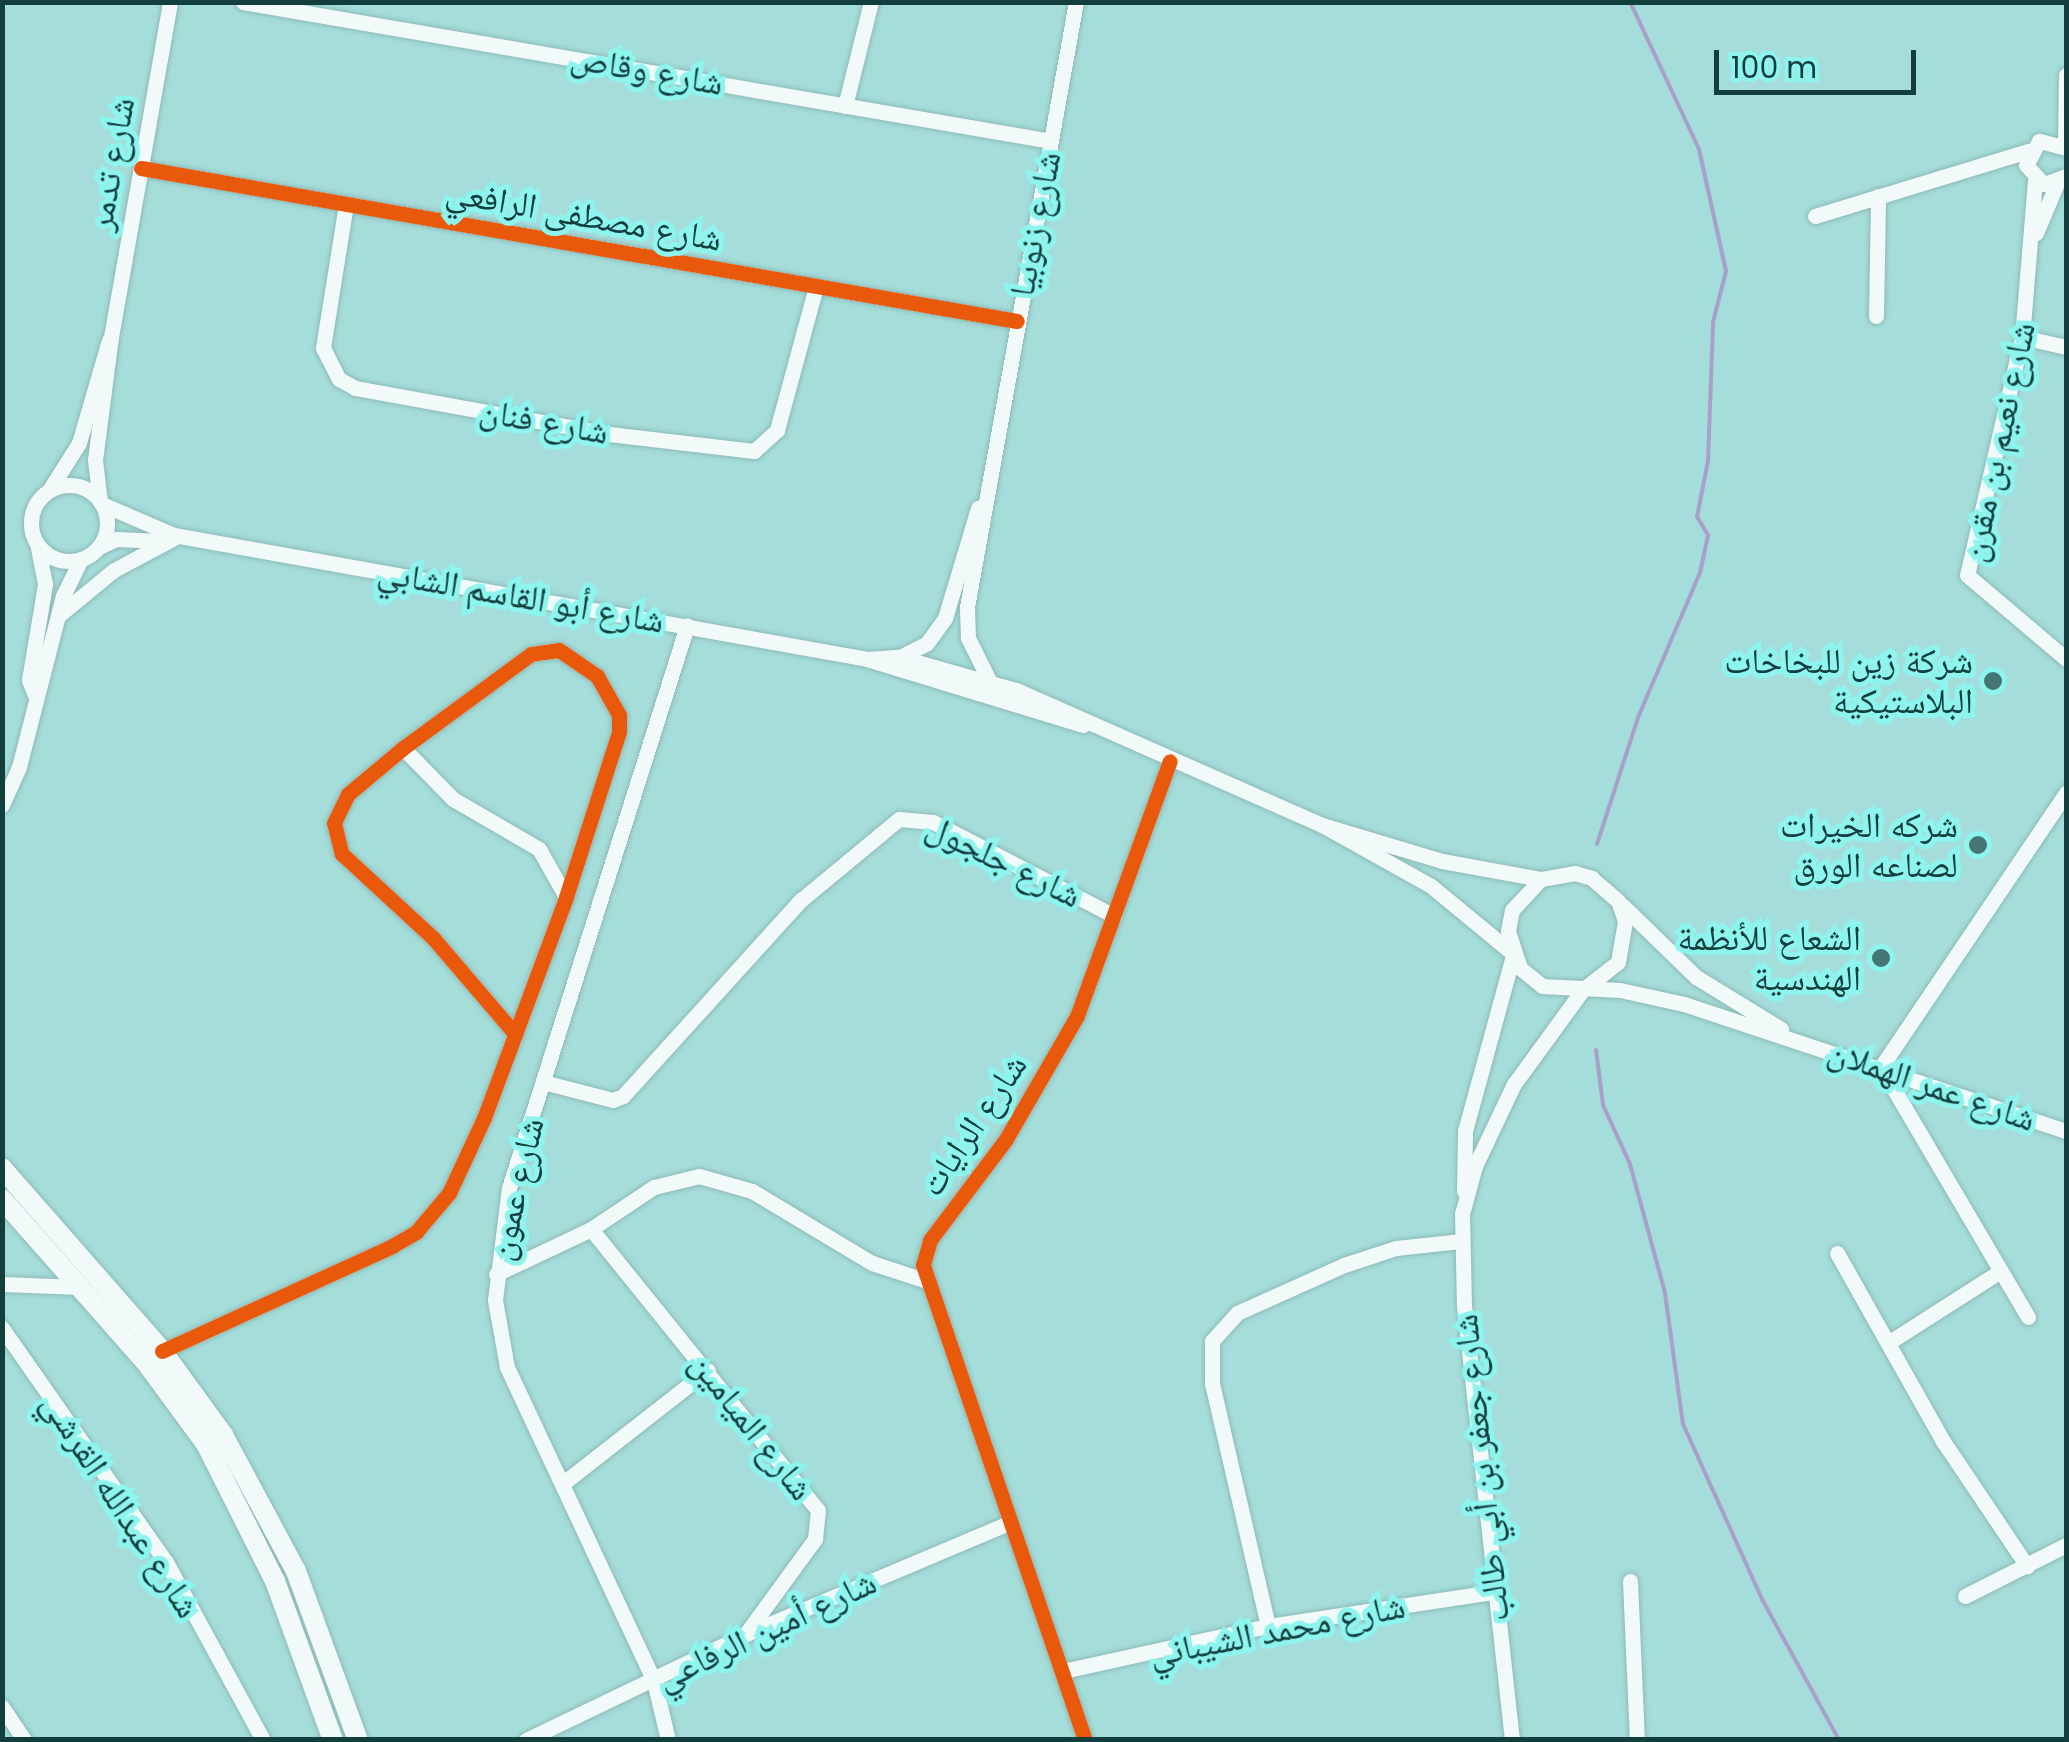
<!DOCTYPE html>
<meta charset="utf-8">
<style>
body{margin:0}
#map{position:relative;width:2069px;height:1742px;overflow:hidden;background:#a5ddda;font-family:Poppins,"Noto Naskh Arabic",sans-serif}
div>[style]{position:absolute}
.stream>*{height:4px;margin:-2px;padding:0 2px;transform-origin:2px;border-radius:2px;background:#a8a0c9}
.roads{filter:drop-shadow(0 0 2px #8dbab7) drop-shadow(0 0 2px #8dbab7)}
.minor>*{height:15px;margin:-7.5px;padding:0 7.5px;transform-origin:7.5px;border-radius:7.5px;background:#f2faf9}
.minor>.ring{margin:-7.5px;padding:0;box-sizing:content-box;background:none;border:15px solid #f2faf9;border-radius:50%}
.major>*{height:20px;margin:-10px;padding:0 10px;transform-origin:10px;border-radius:10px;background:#f2faf9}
.cycleway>*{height:15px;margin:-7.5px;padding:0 7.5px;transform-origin:7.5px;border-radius:7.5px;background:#e8590c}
.dots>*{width:28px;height:28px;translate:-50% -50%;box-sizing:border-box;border:5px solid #8ef4ee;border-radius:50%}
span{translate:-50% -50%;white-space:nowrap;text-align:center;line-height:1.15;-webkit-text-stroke:10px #8ef4ee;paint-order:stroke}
.street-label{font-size:35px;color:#123e3c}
.poi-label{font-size:35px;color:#123e3c}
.right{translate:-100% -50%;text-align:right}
.frame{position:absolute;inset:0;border:5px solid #123e3c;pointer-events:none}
.scale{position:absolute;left:1714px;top:50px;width:202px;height:45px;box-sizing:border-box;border:5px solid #123e3c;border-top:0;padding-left:12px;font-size:30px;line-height:35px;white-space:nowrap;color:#123e3c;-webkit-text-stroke:8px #8ef4ee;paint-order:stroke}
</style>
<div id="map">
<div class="stream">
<div style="left:1597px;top:844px;width:136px;rotate:-72deg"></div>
<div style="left:1639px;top:715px;width:155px;rotate:-66.8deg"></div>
<div style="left:1700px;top:573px;width:39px;rotate:-78deg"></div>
<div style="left:1708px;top:535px;width:21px;rotate:-121deg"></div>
<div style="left:1697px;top:517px;width:57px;rotate:-78.9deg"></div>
<div style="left:1708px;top:461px;width:139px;rotate:-87.9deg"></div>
<div style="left:1713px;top:322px;width:53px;rotate:-75.7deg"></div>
<div style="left:1726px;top:271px;width:125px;rotate:-102.5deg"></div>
<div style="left:1699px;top:149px;width:162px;rotate:-115.1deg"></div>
<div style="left:1596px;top:1050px;width:55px;rotate:82.7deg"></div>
<div style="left:1603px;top:1105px;width:65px;rotate:65.4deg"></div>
<div style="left:1630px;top:1164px;width:134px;rotate:74.8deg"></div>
<div style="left:1665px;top:1293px;width:132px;rotate:82.2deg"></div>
<div style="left:1683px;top:1424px;width:194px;rotate:65.7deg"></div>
<div style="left:1763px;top:1601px;width:158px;rotate:61.3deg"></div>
</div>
<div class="roads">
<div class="minor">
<div style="left:243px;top:2px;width:820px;rotate:9.76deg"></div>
<div style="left:845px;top:106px;width:107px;rotate:-76deg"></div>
<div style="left:2065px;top:145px;width:70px;rotate:-89.2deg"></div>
<div style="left:2066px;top:148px;width:28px;rotate:-165deg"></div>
<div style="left:2039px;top:141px;width:27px;rotate:118deg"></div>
<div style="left:2026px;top:165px;width:26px;rotate:47deg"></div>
<div style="left:2044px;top:184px;width:23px;rotate:-20deg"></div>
<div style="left:141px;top:168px;width:889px;rotate:9.91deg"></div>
<div style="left:2035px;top:180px;width:158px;rotate:94.7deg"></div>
<div style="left:2022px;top:337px;width:244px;rotate:103deg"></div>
<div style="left:1967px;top:575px;width:130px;rotate:40.3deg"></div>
<div style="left:346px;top:204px;width:146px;rotate:99.1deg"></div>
<div style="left:323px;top:348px;width:35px;rotate:63deg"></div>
<div style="left:339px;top:379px;width:18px;rotate:29deg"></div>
<div style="left:355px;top:388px;width:258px;rotate:10.3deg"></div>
<div style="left:609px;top:434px;width:146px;rotate:6.7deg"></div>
<div style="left:754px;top:451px;width:31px;rotate:-42deg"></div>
<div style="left:777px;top:430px;width:149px;rotate:-74.8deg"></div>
<div style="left:1815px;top:216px;width:223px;rotate:-17deg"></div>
<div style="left:2036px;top:233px;width:54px;rotate:-67.2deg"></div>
<div style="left:1876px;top:316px;width:120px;rotate:-89deg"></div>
<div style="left:2022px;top:337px;width:45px;rotate:12.8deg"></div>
<div class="ring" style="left:31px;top:485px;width:61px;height:61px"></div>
<div style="left:50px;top:489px;width:54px;rotate:-57.8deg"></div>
<div style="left:79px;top:443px;width:107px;rotate:-73.8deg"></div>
<div style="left:100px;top:502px;width:42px;rotate:-96.8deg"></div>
<div style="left:95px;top:460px;width:124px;rotate:-82.6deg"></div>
<div style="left:111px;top:337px;width:340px;rotate:-80deg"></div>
<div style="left:102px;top:504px;width:78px;rotate:23.3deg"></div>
<div style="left:174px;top:535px;width:704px;rotate:10.14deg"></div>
<div style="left:867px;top:659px;width:226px;rotate:17deg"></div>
<div style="left:99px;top:547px;width:19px;rotate:-25deg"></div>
<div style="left:116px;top:539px;width:45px;rotate:2.5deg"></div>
<div style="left:58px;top:616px;width:72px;rotate:-39.4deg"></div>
<div style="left:114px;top:570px;width:72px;rotate:-28deg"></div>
<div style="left:900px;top:657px;width:30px;rotate:-27deg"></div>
<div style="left:927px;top:643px;width:31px;rotate:-54deg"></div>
<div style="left:945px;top:618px;width:115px;rotate:-73.3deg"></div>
<div style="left:867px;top:659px;width:32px;rotate:-4deg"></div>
<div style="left:899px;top:657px;width:122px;rotate:15.8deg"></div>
<div style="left:1016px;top:690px;width:334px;rotate:23.8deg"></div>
<div style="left:1322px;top:825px;width:125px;rotate:29.2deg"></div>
<div style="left:1431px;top:886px;width:104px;rotate:39.5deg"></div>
<div style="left:989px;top:680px;width:47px;rotate:-116.6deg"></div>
<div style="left:968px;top:638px;width:31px;rotate:-92deg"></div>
<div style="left:967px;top:607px;width:615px;rotate:-79.79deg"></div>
<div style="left:35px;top:695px;width:16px;rotate:-112deg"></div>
<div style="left:29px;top:680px;width:97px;rotate:-80.5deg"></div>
<div style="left:45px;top:584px;width:38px;rotate:-101deg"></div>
<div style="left:403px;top:748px;width:71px;rotate:45.6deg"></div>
<div style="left:453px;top:799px;width:99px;rotate:30.2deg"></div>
<div style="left:539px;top:849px;width:55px;rotate:60.6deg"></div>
<div style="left:2px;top:805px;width:42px;rotate:-65.9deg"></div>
<div style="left:19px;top:767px;width:177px;rotate:-75.6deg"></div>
<div style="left:63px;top:596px;width:41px;rotate:-64.1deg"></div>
<div style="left:1322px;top:825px;width:125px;rotate:16.7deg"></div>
<div style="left:1442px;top:861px;width:101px;rotate:10.3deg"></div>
<div style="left:1623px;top:906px;width:102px;rotate:44.2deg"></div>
<div style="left:1696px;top:977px;width:100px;rotate:31.5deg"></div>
<div style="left:1585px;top:988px;width:42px;rotate:-38.2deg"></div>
<div style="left:1618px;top:962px;width:42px;rotate:-80.3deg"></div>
<div style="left:1625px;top:921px;width:21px;rotate:-109deg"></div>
<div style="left:1618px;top:901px;width:35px;rotate:-139deg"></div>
<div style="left:1592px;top:878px;width:18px;rotate:-164deg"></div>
<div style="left:1575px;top:873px;width:35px;rotate:170deg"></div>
<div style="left:1541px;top:879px;width:42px;rotate:133.1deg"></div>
<div style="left:1512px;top:910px;width:21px;rotate:101deg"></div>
<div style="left:1508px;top:931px;width:39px;rotate:72deg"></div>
<div style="left:1520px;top:968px;width:28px;rotate:39deg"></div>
<div style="left:1542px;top:986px;width:78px;rotate:2.9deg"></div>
<div style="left:1620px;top:990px;width:66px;rotate:12.3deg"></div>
<div style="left:1684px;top:1004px;width:403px;rotate:18.4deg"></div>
<div style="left:543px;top:1082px;width:72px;rotate:14.4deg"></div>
<div style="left:613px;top:1100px;width:11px;rotate:-22deg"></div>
<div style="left:623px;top:1096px;width:265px;rotate:-47.8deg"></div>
<div style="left:801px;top:900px;width:127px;rotate:-39.6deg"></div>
<div style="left:899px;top:819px;width:34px;rotate:5deg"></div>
<div style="left:933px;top:822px;width:204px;rotate:27.4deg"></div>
<div style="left:1464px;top:1191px;width:60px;rotate:-89deg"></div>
<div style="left:1465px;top:1131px;width:182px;rotate:-74.7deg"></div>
<div style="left:591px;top:1229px;width:361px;rotate:51.1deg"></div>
<div style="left:818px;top:1510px;width:29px;rotate:96deg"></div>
<div style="left:815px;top:1539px;width:114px;rotate:126.1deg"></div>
<div style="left:1837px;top:1253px;width:216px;rotate:60.6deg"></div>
<div style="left:1943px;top:1441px;width:151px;rotate:56.1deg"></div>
<div style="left:496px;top:1274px;width:105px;rotate:-25.3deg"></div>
<div style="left:591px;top:1229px;width:76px;rotate:-33.7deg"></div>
<div style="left:654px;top:1187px;width:46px;rotate:-13.7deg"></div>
<div style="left:699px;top:1176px;width:55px;rotate:15.8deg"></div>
<div style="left:752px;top:1191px;width:140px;rotate:31deg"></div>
<div style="left:872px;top:1263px;width:55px;rotate:18.1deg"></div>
<div style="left:2px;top:1284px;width:78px;rotate:2.2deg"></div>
<div style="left:2028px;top:1317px;width:290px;rotate:-120.5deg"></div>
<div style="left:1881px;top:1067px;width:331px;rotate:-56deg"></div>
<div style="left:2px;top:1328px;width:286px;rotate:55deg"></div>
<div style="left:166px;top:1562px;width:203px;rotate:61.4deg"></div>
<div style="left:1891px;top:1341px;width:128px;rotate:-32.6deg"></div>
<div style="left:162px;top:1351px;width:253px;rotate:-24.5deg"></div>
<div style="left:392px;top:1246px;width:28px;rotate:-30deg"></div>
<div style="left:416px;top:1232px;width:51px;rotate:-49.8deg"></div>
<div style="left:449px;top:1193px;width:83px;rotate:-65deg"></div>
<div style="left:484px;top:1118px;width:236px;rotate:-69.6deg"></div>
<div style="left:566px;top:897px;width:173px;rotate:-72.2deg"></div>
<div style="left:619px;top:732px;width:17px;rotate:-90deg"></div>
<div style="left:619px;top:715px;width:45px;rotate:-119.4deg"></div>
<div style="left:597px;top:676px;width:46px;rotate:-145.6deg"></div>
<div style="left:559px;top:650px;width:28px;rotate:172deg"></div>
<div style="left:531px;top:654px;width:159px;rotate:143.7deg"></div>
<div style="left:403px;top:748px;width:72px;rotate:140.1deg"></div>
<div style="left:348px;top:794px;width:32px;rotate:116deg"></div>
<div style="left:334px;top:823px;width:32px;rotate:76deg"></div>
<div style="left:342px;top:854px;width:125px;rotate:42.7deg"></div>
<div style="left:434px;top:939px;width:125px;rotate:49.5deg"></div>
<div style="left:562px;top:1484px;width:185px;rotate:-38deg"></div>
<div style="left:1630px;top:1581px;width:159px;rotate:87.5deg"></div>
<div style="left:1965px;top:1596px;width:113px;rotate:-26.8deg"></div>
<div style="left:1268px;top:1626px;width:248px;rotate:-103deg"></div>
<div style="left:1212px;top:1384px;width:43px;rotate:-90deg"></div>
<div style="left:1212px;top:1341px;width:38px;rotate:-48deg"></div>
<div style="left:1237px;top:1313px;width:117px;rotate:-24.2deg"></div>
<div style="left:1344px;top:1265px;width:55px;rotate:-18.1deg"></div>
<div style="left:1396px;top:1248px;width:64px;rotate:-6.2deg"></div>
<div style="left:1063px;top:1671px;width:210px;rotate:-12.4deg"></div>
<div style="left:1268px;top:1626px;width:228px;rotate:-8.6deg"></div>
<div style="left:2px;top:1707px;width:40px;rotate:56deg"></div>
<div style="left:526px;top:1740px;width:244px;rotate:-25.7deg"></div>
<div style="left:746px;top:1634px;width:283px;rotate:-22.9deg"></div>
<div style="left:668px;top:1740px;width:61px;rotate:-103.3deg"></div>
<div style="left:654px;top:1681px;width:347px;rotate:-115.1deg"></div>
<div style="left:507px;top:1367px;width:68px;rotate:-100.2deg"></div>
<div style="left:495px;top:1300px;width:113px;rotate:-82.9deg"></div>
<div style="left:509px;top:1188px;width:590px;rotate:-72.43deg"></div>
<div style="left:1085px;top:1740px;width:502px;rotate:-108.83deg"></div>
<div style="left:923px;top:1265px;width:26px;rotate:-74deg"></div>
<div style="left:930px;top:1240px;width:126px;rotate:-53deg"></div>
<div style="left:1006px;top:1139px;width:142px;rotate:-60deg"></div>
<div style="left:1077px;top:1016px;width:271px;rotate:-70deg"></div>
<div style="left:1512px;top:1740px;width:436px;rotate:-96.3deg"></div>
<div style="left:1464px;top:1307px;width:93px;rotate:-91.2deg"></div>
<div style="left:1462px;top:1214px;width:50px;rotate:-74.8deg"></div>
<div style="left:1475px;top:1166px;width:91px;rotate:-64.6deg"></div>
<div style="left:1514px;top:1084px;width:119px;rotate:-53.9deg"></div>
</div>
<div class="major">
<div style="left:2px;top:1168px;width:243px;rotate:48.8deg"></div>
<div style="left:162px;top:1351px;width:104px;rotate:54deg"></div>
<div style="left:223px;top:1435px;width:154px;rotate:61.8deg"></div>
<div style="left:296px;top:1571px;width:180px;rotate:69.9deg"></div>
<div style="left:2px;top:1199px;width:216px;rotate:48.6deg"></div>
<div style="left:145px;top:1361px;width:103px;rotate:53.7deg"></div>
<div style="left:206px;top:1444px;width:153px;rotate:63.3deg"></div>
<div style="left:275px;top:1581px;width:169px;rotate:70deg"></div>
</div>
</div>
<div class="cycleway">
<div style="left:141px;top:168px;width:889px;rotate:9.91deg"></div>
<div style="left:162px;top:1351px;width:253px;rotate:-24.5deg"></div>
<div style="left:392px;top:1246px;width:28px;rotate:-30deg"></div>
<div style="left:416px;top:1232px;width:51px;rotate:-49.8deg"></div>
<div style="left:449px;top:1193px;width:83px;rotate:-65deg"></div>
<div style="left:484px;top:1118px;width:236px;rotate:-69.6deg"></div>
<div style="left:566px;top:897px;width:173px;rotate:-72.2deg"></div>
<div style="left:619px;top:732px;width:17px;rotate:-90deg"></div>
<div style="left:619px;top:715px;width:45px;rotate:-119.4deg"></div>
<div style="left:597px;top:676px;width:46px;rotate:-145.6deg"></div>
<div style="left:559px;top:650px;width:28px;rotate:172deg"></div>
<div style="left:531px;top:654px;width:159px;rotate:143.7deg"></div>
<div style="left:403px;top:748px;width:72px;rotate:140.1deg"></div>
<div style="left:348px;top:794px;width:32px;rotate:116deg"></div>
<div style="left:334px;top:823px;width:32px;rotate:76deg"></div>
<div style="left:342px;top:854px;width:125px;rotate:42.7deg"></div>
<div style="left:434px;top:939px;width:125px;rotate:49.5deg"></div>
<div style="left:1085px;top:1740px;width:502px;rotate:-108.83deg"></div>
<div style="left:923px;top:1265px;width:26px;rotate:-74deg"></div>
<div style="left:930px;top:1240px;width:126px;rotate:-53deg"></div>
<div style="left:1006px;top:1139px;width:142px;rotate:-60deg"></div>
<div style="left:1077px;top:1016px;width:271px;rotate:-70deg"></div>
</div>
<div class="dots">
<div style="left:1993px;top:681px;background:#457673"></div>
<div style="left:1978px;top:845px;background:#457673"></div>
<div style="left:1881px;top:958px;background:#457673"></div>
</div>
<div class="street-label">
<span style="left:647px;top:70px;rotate:10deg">شارع وقاص</span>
<span style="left:111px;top:164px;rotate:-80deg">شارع تدمر</span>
<span style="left:584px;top:215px;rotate:10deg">شارع مصطفى الرافعي</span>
<span style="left:1035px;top:224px;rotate:-79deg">شارع زنوبيا</span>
<span style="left:544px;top:421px;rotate:10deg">شارع فنان</span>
<span style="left:1998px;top:442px;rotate:-78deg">شارع نعيم بن مقرن</span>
<span style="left:521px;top:596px;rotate:10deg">شارع أبو القاسم الشابي</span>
<span style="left:1004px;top:861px;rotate:26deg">شارع جلجول</span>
<span style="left:1932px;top:1085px;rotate:19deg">شارع عمر الهملان</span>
<span style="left:973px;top:1125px;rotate:-56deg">شارع الرايات</span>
<span style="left:516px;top:1189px;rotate:-77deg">شارع عمون</span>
<span style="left:752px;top:1426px;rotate:52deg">شارع الميامين</span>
<span style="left:1481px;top:1468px;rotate:-96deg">شارع جعفر بن أبي طالب</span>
<span style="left:121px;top:1505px;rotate:57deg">شارع عبدالله القرشي</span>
<span style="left:766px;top:1630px;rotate:-25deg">شارع أمين الرفاعي</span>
<span style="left:1277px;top:1630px;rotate:-11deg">شارع محمد الشيباني</span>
</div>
<div class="poi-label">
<span class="right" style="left:1973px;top:681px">شركة زين للبخاخات<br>البلاستيكية</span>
<span class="right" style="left:1958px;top:845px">شركه الخيرات<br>لصناعه الورق</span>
<span class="right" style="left:1861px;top:958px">الشعاع للأنظمة<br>الهندسية</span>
</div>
<div class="frame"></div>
<div class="scale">100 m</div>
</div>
